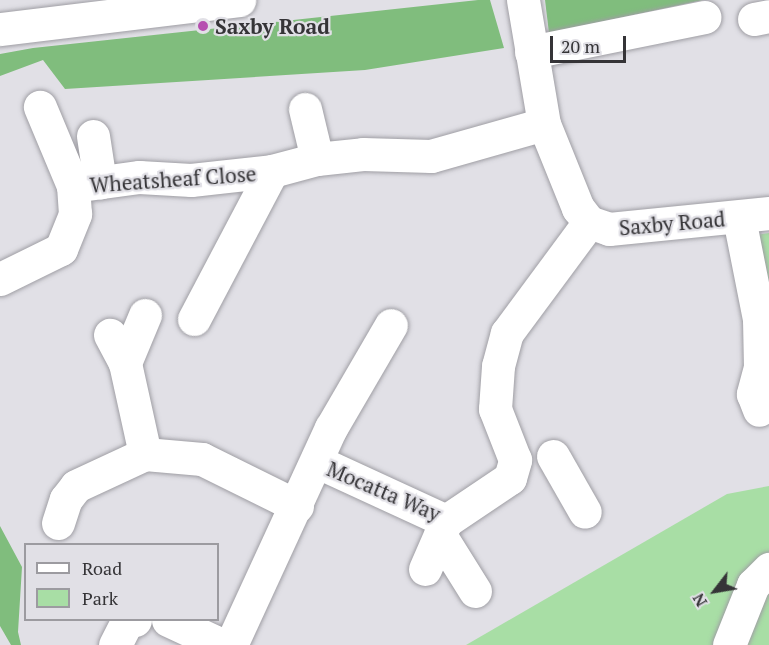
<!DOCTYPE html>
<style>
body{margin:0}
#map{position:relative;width:769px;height:645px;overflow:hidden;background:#e1e0e6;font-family:"PT Serif",serif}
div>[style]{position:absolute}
.green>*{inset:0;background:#a8dea5}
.forest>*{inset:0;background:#80bd7d}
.roads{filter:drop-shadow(0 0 2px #9f9ea4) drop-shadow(0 0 2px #9f9ea4)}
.minor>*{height:33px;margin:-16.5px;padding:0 16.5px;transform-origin:16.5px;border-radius:16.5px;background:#fff}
.dots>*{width:16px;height:16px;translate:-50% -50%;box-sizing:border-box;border:3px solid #e1e0e6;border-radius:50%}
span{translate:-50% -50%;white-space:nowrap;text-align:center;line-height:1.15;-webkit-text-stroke:4.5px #e1e0e6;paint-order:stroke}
.poi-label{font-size:21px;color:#353437;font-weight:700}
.left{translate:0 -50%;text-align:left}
.street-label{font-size:21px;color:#353437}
.legend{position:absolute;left:24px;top:543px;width:195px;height:78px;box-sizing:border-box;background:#e1e0e6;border:2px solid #9c9ba0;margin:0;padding:8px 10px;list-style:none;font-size:18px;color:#353437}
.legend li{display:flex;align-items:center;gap:12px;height:30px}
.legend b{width:30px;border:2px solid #9c9ba0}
.north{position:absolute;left:685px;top:561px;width:60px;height:60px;-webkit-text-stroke:4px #e1e0e6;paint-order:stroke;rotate:239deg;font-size:16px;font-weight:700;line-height:24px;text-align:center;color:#353437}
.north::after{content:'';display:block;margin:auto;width:21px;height:27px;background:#353437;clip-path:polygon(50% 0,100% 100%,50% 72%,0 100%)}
.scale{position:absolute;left:550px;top:36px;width:76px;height:27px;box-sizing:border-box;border:3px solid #353437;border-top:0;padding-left:8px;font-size:18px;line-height:21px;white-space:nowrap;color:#353437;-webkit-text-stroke:4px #e1e0e6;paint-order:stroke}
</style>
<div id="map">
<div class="green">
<div style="clip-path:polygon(769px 233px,769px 310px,756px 235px)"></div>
<div style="clip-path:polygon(769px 486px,769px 645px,466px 645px,727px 494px)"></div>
</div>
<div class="forest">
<div style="clip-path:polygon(478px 0,490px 0,504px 48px,365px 70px,65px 89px,43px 60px,0 76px,0 54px,33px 48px)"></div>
<div style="clip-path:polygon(545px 0,703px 0,549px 33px)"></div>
<div style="clip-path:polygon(0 526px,22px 567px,18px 632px,21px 645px,11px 645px,0 626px)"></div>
</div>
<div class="roads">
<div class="minor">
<div style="left:523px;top:0;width:126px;rotate:80.4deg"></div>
<div style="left:544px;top:124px;width:91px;rotate:68deg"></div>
<div style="left:578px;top:208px;width:18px;rotate:52deg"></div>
<div style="left:589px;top:222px;width:21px;rotate:19deg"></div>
<div style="left:609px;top:229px;width:161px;rotate:-5.7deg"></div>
<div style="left:754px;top:19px;width:15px;rotate:-11deg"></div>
<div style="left:0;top:29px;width:241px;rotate:-6.9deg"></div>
<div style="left:531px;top:52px;width:177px;rotate:-11.4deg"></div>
<div style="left:305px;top:109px;width:51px;rotate:76.5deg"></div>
<div style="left:93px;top:136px;width:47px;rotate:81.3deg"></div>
<div style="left:73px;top:186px;width:67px;rotate:-7.8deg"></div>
<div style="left:139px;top:177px;width:52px;rotate:3.3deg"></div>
<div style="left:191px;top:180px;width:81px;rotate:-6.3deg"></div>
<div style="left:272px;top:171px;width:47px;rotate:-14.9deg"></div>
<div style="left:317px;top:159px;width:46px;rotate:-6.2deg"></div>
<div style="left:363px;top:154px;width:68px;rotate:1.7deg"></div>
<div style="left:431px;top:156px;width:117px;rotate:-15.8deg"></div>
<div style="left:739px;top:218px;width:103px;rotate:78.8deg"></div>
<div style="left:759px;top:319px;width:48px;rotate:88.8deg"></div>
<div style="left:760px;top:367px;width:28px;rotate:105deg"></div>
<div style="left:753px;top:394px;width:17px;rotate:69deg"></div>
<div style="left:0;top:279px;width:68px;rotate:-26.2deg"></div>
<div style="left:61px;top:249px;width:38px;rotate:-68deg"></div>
<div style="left:75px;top:214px;width:28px;rotate:-94deg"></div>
<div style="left:73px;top:186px;width:86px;rotate:-112.7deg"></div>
<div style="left:194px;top:319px;width:167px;rotate:-62.2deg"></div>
<div style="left:125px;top:363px;width:52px;rotate:-67.4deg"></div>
<div style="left:145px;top:454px;width:57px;rotate:5deg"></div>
<div style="left:202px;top:459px;width:106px;rotate:26.3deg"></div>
<div style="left:553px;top:456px;width:64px;rotate:60.3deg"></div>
<div style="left:318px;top:462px;width:141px;rotate:24.7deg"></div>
<div style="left:446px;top:521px;width:77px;rotate:-33.9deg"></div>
<div style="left:510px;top:478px;width:19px;rotate:-74deg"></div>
<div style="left:515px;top:460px;width:55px;rotate:-111.4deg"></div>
<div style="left:495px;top:409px;width:43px;rotate:-86deg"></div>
<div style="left:498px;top:366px;width:34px;rotate:-75deg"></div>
<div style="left:507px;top:333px;width:138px;rotate:-53.5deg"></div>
<div style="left:58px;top:523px;width:25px;rotate:-72deg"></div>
<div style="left:66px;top:499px;width:16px;rotate:-52deg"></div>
<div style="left:76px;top:486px;width:76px;rotate:-24.9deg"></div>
<div style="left:145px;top:454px;width:93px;rotate:-102.4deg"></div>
<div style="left:125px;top:363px;width:32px;rotate:-118deg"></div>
<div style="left:440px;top:535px;width:66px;rotate:58deg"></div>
<div style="left:425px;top:569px;width:52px;rotate:-66.4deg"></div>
<div style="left:168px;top:620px;width:60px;rotate:24.8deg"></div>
<div style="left:115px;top:645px;width:27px;rotate:-63deg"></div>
<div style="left:127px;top:621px;width:8px;rotate:-7deg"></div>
<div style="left:231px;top:645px;width:239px;rotate:-65.3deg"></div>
<div style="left:331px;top:428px;width:119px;rotate:-59.8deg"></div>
<div style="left:729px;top:645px;width:65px;rotate:-68.2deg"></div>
<div style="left:753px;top:585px;width:23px;rotate:-45deg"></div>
</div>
</div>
<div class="dots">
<div style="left:203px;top:26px;background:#b64eb0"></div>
</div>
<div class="poi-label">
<span class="left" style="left:215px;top:26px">Saxby Road</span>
</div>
<div class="street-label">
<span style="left:173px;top:179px;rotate:-4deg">Wheatsheaf Close</span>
<span style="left:672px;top:223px;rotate:-5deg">Saxby Road</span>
<span style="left:384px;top:491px;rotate:23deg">Mocatta Way</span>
</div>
<ul class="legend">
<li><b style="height:8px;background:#fff"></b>Road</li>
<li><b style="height:16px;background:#a8dea5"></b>Park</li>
</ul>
<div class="north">N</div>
<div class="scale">20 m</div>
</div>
